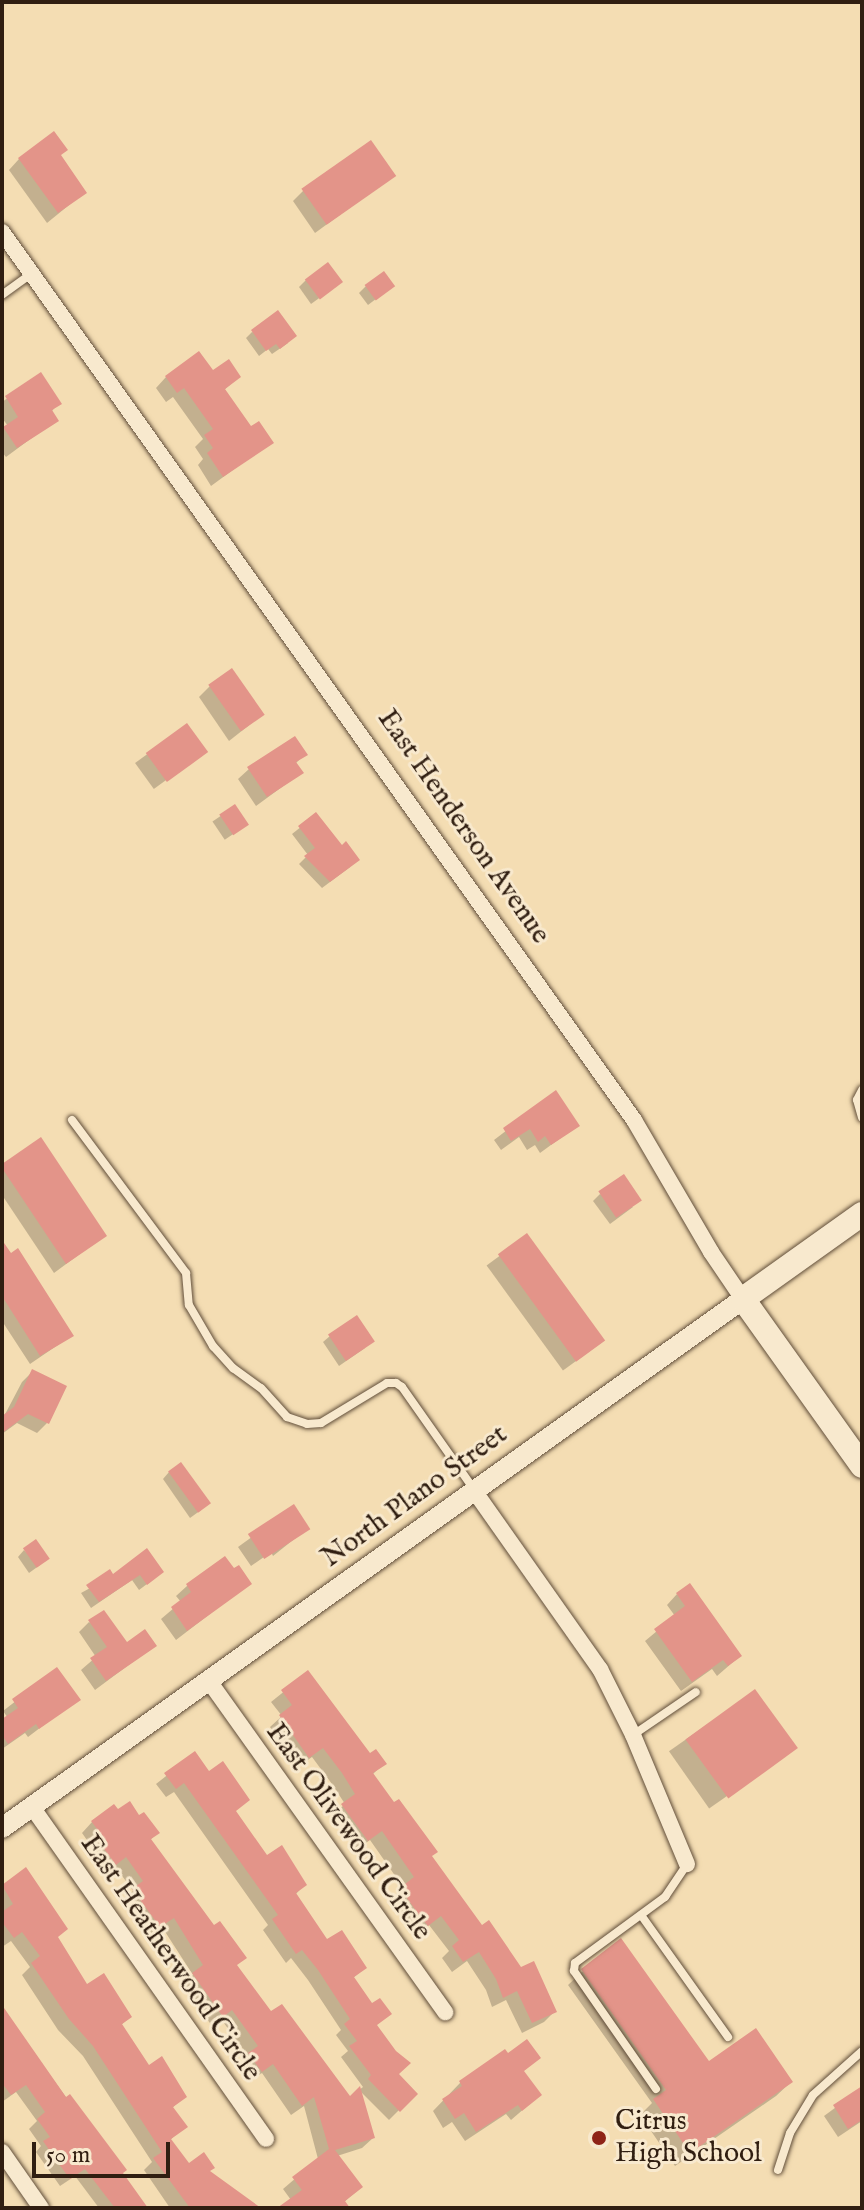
<!DOCTYPE html>
<style>
body{margin:0}
#map{position:relative;width:864px;height:2210px;overflow:hidden;background:#f4ddb3;font-family:"IM FELL English",serif}
div>[style]{position:absolute}
.shadow>*{inset:0;background:#0003;transform-origin:0 0}
.building>*{inset:0;background:#e39489;transform-origin:0 0}
.roads{filter:drop-shadow(0 0 2px #614e3a) drop-shadow(0 0 2px #614e3a)}
.service>*{height:8px;margin:-4px;padding:0 4px;transform-origin:4px;border-radius:4px;background:#f8e9ce}
.minor>*{height:16px;margin:-8px;padding:0 8px;transform-origin:8px;border-radius:8px;background:#f8e9ce}
.tertiary>*{height:20px;margin:-10px;padding:0 10px;transform-origin:10px;border-radius:10px;background:#f8e9ce}
.secondary>*{height:24px;margin:-12px;padding:0 12px;transform-origin:12px;border-radius:12px;background:#f8e9ce}
.dots>*{width:22px;height:22px;translate:-50% -50%;box-sizing:border-box;border:4px solid #f8e9ce;border-radius:50%}
span{translate:-50% -50%;white-space:nowrap;text-align:center;line-height:1.15;-webkit-text-stroke:6px #f8e9ce;paint-order:stroke}
.street-label{font-size:28px;color:#301e11}
.poi-label{font-size:28px;color:#301e11}
.left{translate:0 -50%;text-align:left}
.frame{position:absolute;inset:0;border:4px solid #301e11;pointer-events:none}
.scale{position:absolute;left:32px;top:2142px;width:138px;height:36px;box-sizing:border-box;border:4px solid #301e11;border-top:0;padding-left:10px;font-size:24px;line-height:28px;white-space:nowrap;color:#301e11;-webkit-text-stroke:6px #f8e9ce;paint-order:stroke}
</style>
<div id="map">
<div class="shadow">
<div style="clip-path:polygon(59px 156px,85px 192px,47px 223px,9px 170px,19px 159px)"></div>
<div style="clip-path:polygon(393px 176px,315px 233px,293px 201px,303px 191px)"></div>
<div style="clip-path:polygon(306px 280px,333px 288px,311px 304px,299px 287px)"></div>
<div style="clip-path:polygon(366px 286px,385px 292px,368px 305px,359px 293px)"></div>
<div style="clip-path:polygon(252px 332px,288px 343px,272px 354px,268px 349px,259px 356px,246px 338px)"></div>
<div style="clip-path:polygon(213px 373px,239px 377px,224px 390px,250px 429px,271px 442px,211px 486px,198px 465px,203px 459px,195px 447px,203px 439px,173px 397px,166px 402px,156px 388px,166px 377px)"></div>
<div style="clip-path:polygon(41px 375px,59px 403px,51px 412px,56px 420px,6px 457px,2px 452px,2px 431px,8px 426px,2px 418px,2px 402px)"></div>
<div style="clip-path:polygon(210px 686px,262px 715px,229px 741px,199px 697px)"></div>
<div style="left:186px;top:726px;width:32px;height:63px;rotate:54deg"></div>
<div style="clip-path:polygon(305px 754px,295px 764px,301px 773px,256px 806px,238px 779px,249px 769px)"></div>
<div style="left:234px;top:807px;width:22px;height:26px;rotate:56deg"></div>
<div style="clip-path:polygon(316px 815px,350px 867px,322px 888px,299px 864px,308px 855px,292px 834px)"></div>
<div style="clip-path:polygon(555px 1093px,577px 1126px,540px 1153px,535px 1145px,527px 1150px,519px 1137px,501px 1150px,494px 1140px)"></div>
<div style="clip-path:polygon(2px 1167px,104px 1236px,54px 1273px,2px 1195px)"></div>
<div style="clip-path:polygon(600px 1194px,633px 1207px,610px 1224px,593px 1201px)"></div>
<div style="left:527px;top:1236px;width:130px;height:50px;rotate:54deg"></div>
<div style="clip-path:polygon(2px 1244px,10px 1255px,17px 1250px,71px 1336px,30px 1364px,2px 1321px)"></div>
<div style="clip-path:polygon(330px 1336px,365px 1348px,339px 1366px,323px 1342px)"></div>
<div style="clip-path:polygon(32px 1372px,47px 1423px,37px 1433px,17px 1423px,2px 1434px,2px 1420px,22px 1382px)"></div>
<div style="clip-path:polygon(169px 1472px,201px 1510px,190px 1518px,163px 1479px)"></div>
<div style="clip-path:polygon(293px 1507px,308px 1528px,273px 1556px,271px 1552px,251px 1566px,238px 1547px)"></div>
<div style="clip-path:polygon(24px 1550px,40px 1565px,29px 1573px,18px 1557px)"></div>
<div style="clip-path:polygon(147px 1551px,155px 1578px,139px 1590px,132px 1580px,91px 1608px,81px 1593px,112px 1576px)"></div>
<div style="clip-path:polygon(250px 1583px,176px 1640px,161px 1619px,181px 1602px,176px 1596px,187px 1586px)"></div>
<div style="clip-path:polygon(677px 1594px,740px 1656px,717px 1676px,712px 1669px,681px 1691px,645px 1641px,675px 1616px,667px 1605px)"></div>
<div style="clip-path:polygon(89px 1622px,126px 1645px,154px 1646px,95px 1690px,81px 1670px,96px 1657px,79px 1632px)"></div>
<div style="clip-path:polygon(57px 1669px,78px 1699px,28px 1737px,25px 1733px,2px 1749px,2px 1722px,8px 1718px,3px 1711px)"></div>
<div style="clip-path:polygon(307px 1673px,369px 1756px,384px 1763px,372px 1775px,481px 1928px,555px 2011px,544px 2022px,522px 2033px,506px 2000px,492px 2007px,486px 1990px,467px 1961px,452px 1972px,442px 1958px,449px 1951px,429px 1925px,416px 1935px,390px 1900px,403px 1887px,370px 1840px,356px 1850px,332px 1816px,345px 1804px,332px 1784px,312px 1757px,298px 1767px,270px 1727px,282px 1716px,271px 1702px)"></div>
<div style="left:755px;top:1691px;width:70px;height:105px;rotate:55deg"></div>
<div style="clip-path:polygon(194px 1754px,266px 1858px,305px 1884px,295px 1895px,327px 1942px,365px 1968px,353px 1978px,372px 2006px,389px 2014px,375px 2026px,396px 2075px,415px 2094px,389px 2120px,359px 2090px,363px 2087px,341px 2057px,348px 2051px,336px 2035px,341px 2030px,308px 1980px,291px 1958px,286px 1963px,263px 1930px,268px 1925px,174px 1792px,166px 1797px,156px 1784px)"></div>
<div style="clip-path:polygon(118px 1812px,139px 1818px,157px 1833px,150px 1840px,236px 1966px,271px 2014px,373px 2138px,362px 2148px,337px 2156px,361px 2187px,343px 2203px,347px 2208px,280px 2208px,291px 2200px,283px 2189px,318px 2159px,304px 2106px,291px 2115px,262px 2073px,250px 2081px,239px 2065px,248px 2056px,221px 2019px,212px 2026px,183px 1985px,193px 1975px,162px 1927px,149px 1936px,123px 1900px,133px 1891px,115px 1866px,104px 1874px,90px 1854px,94px 1850px,82px 1833px,92px 1822px)"></div>
<div style="clip-path:polygon(26px 1870px,57px 1938px,86px 1987px,130px 2017px,120px 2026px,148px 2068px,184px 2097px,172px 2108px,185px 2126px,170px 2140px,189px 2166px,208px 2172px,258px 2208px,170px 2208px,144px 2170px,152px 2162px,83px 2056px,58px 2030px,22px 1975px,30px 1967px,11px 1941px,2px 1947px,2px 1887px)"></div>
<div style="clip-path:polygon(583px 1971px,709px 2063px,791px 2082px,776px 2096px,675px 2166px,640px 2115px,652px 2103px,568px 1985px)"></div>
<div style="clip-path:polygon(2px 2009px,121px 2173px,145px 2208px,99px 2208px,75px 2176px,60px 2186px,36px 2152px,41px 2146px,29px 2129px,37px 2121px,16px 2092px,2px 2102px)"></div>
<div style="clip-path:polygon(508px 2056px,539px 2058px,522px 2072px,540px 2095px,511px 2120px,506px 2114px,465px 2141px,452px 2122px,443px 2128px,433px 2111px,460px 2083px)"></div>
<div style="clip-path:polygon(862px 2088px,862px 2121px,838px 2137px,824px 2116px)"></div>
</div>
<div class="building">
<div style="clip-path:polygon(54px 131px,68px 150px,61px 155px,87px 193px,58px 213px,18px 158px)"></div>
<div style="left:371px;top:140px;width:44px;height:85px;rotate:55deg"></div>
<div style="left:328px;top:262px;width:25px;height:29px;rotate:53deg"></div>
<div style="left:384px;top:271px;width:19px;height:24px;rotate:54deg"></div>
<div style="clip-path:polygon(278px 310px,297px 336px,280px 349px,276px 344px,266px 351px,251px 330px)"></div>
<div style="clip-path:polygon(199px 351px,213px 370px,229px 359px,241px 377px,225px 389px,251px 426px,259px 421px,274px 443px,223px 477px,207px 453px,213px 448px,204px 435px,213px 429px,184px 388px,177px 393px,165px 376px)"></div>
<div style="clip-path:polygon(41px 372px,62px 404px,52px 410px,59px 421px,17px 448px,3px 427px,18px 417px,5px 396px)"></div>
<div style="left:232px;top:668px;width:57px;height:29px;rotate:55deg"></div>
<div style="left:187px;top:723px;width:36px;height:51px;rotate:54deg"></div>
<div style="clip-path:polygon(295px 736px,308px 755px,296px 762px,304px 773px,267px 797px,247px 767px)"></div>
<div style="left:235px;top:804px;width:25px;height:19px;rotate:56deg"></div>
<div style="clip-path:polygon(316px 812px,342px 845px,346px 841px,360px 860px,330px 882px,304px 856px,315px 848px,298px 826px)"></div>
<div style="clip-path:polygon(556px 1090px,580px 1126px,551px 1145px,545px 1136px,538px 1142px,530px 1129px,511px 1141px,503px 1128px)"></div>
<div style="clip-path:polygon(41px 1137px,107px 1236px,66px 1264px,2px 1168px,2px 1164px)"></div>
<div style="left:624px;top:1174px;width:32px;height:31px;rotate:56deg"></div>
<div style="left:527px;top:1233px;width:133px;height:36px;rotate:54deg"></div>
<div style="clip-path:polygon(2px 1240px,11px 1253px,18px 1248px,74px 1336px,40px 1356px,2px 1296px)"></div>
<div style="left:357px;top:1315px;width:32px;height:35px;rotate:56deg"></div>
<div style="clip-path:polygon(32px 1369px,67px 1386px,49px 1424px,28px 1414px,2px 1433px,2px 1416px,14px 1407px)"></div>
<div style="left:181px;top:1462px;width:51px;height:16px;rotate:54deg"></div>
<div style="left:294px;top:1504px;width:30px;height:55px;rotate:57deg"></div>
<div style="left:36px;top:1539px;width:24px;height:16px;rotate:55deg"></div>
<div style="clip-path:polygon(147px 1548px,164px 1572px,147px 1585px,140px 1575px,99px 1602px,86px 1585px,110px 1569px,113px 1574px)"></div>
<div style="clip-path:polygon(225px 1556px,234px 1568px,239px 1565px,252px 1584px,187px 1631px,171px 1607px,191px 1592px,186px 1584px)"></div>
<div style="clip-path:polygon(690px 1583px,742px 1656px,728px 1666px,723px 1660px,692px 1682px,654px 1629px,685px 1606px,676px 1593px)"></div>
<div style="clip-path:polygon(104px 1610px,127px 1642px,145px 1629px,157px 1646px,106px 1681px,90px 1658px,107px 1647px,88px 1620px)"></div>
<div style="clip-path:polygon(57px 1667px,81px 1700px,39px 1729px,36px 1724px,8px 1744px,2px 1735px,2px 1719px,18px 1708px,12px 1699px)"></div>
<div style="clip-path:polygon(308px 1670px,370px 1753px,376px 1749px,387px 1764px,373px 1773px,394px 1802px,399px 1799px,438px 1852px,432px 1856px,482px 1925px,489px 1920px,521px 1967px,534px 1961px,557px 2012px,532px 2023px,517px 1991px,503px 1998px,496px 1979px,479px 1952px,463px 1962px,452px 1946px,459px 1940px,441px 1916px,428px 1926px,419px 1915px,400px 1888px,414px 1877px,382px 1831px,368px 1841px,341px 1804px,355px 1794px,342px 1773px,323px 1748px,309px 1758px,279px 1715px,292px 1705px,281px 1690px)"></div>
<div style="left:755px;top:1689px;width:73px;height:86px;rotate:54deg"></div>
<div style="clip-path:polygon(195px 1751px,209px 1771px,223px 1761px,250px 1800px,236px 1811px,267px 1855px,282px 1845px,307px 1885px,296px 1893px,327px 1939px,342px 1930px,367px 1968px,354px 1977px,372px 2003px,380px 1998px,392px 2014px,377px 2025px,396px 2051px,411px 2063px,399px 2074px,418px 2094px,400px 2112px,368px 2079px,371px 2075px,349px 2046px,357px 2041px,344px 2024px,350px 2019px,318px 1970px,302px 1950px,296px 1954px,272px 1919px,278px 1915px,184px 1783px,176px 1789px,164px 1773px)"></div>
<div style="clip-path:polygon(130px 1801px,139px 1815px,144px 1812px,160px 1833px,151px 1839px,214px 1925px,220px 1921px,247px 1958px,237px 1965px,271px 2011px,282px 2004px,350px 2096px,360px 2086px,375px 2138px,335px 2150px,363px 2187px,345px 2201px,350px 2208px,277px 2208px,302px 2190px,292px 2177px,329px 2149px,314px 2097px,302px 2106px,273px 2064px,262px 2072px,248px 2053px,258px 2046px,232px 2010px,223px 2017px,192px 1973px,203px 1965px,174px 1918px,160px 1927px,132px 1889px,143px 1881px,126px 1857px,116px 1865px,99px 1842px,104px 1838px,91px 1821px,114px 1804px,118px 1809px)"></div>
<div style="clip-path:polygon(26px 1867px,68px 1929px,58px 1937px,87px 1984px,104px 1973px,132px 2017px,122px 2024px,149px 2065px,162px 2056px,187px 2097px,173px 2107px,188px 2127px,171px 2139px,189px 2163px,204px 2152px,215px 2168px,210px 2171px,261px 2208px,190px 2208px,153px 2158px,162px 2152px,93px 2046px,69px 2019px,31px 1963px,40px 1956px,22px 1932px,14px 1938px,2px 1922px,2px 1912px,13px 1904px,2px 1885px)"></div>
<div style="clip-path:polygon(621px 1938px,709px 2061px,756px 2028px,793px 2082px,690px 2153px,653px 2099px,666px 2090px,581px 1969px)"></div>
<div style="clip-path:polygon(2px 2005px,66px 2097px,70px 2094px,127px 2170px,123px 2173px,148px 2208px,115px 2208px,85px 2169px,70px 2179px,59px 2164px,43px 2141px,50px 2137px,37px 2119px,45px 2112px,26px 2085px,11px 2095px,2px 2083px)"></div>
<div style="clip-path:polygon(527px 2039px,541px 2058px,524px 2071px,542px 2095px,522px 2111px,518px 2105px,476px 2132px,464px 2113px,455px 2119px,442px 2099px,462px 2086px,459px 2081px,505px 2049px,508px 2053px)"></div>
<div style="clip-path:polygon(862px 2086px,862px 2120px,848px 2129px,833px 2105px)"></div>
</div>
<div class="roads">
<div class="service">
<div style="left:2px;top:295px;width:36px;rotate:-36deg"></div>
<div style="left:862px;top:1090px;width:11px;rotate:117deg"></div>
<div style="left:857px;top:1100px;width:18px;rotate:74deg"></div>
<div style="left:72px;top:1120px;width:191px;rotate:53.3deg"></div>
<div style="left:186px;top:1273px;width:32px;rotate:85deg"></div>
<div style="left:189px;top:1305px;width:48px;rotate:59.7deg"></div>
<div style="left:213px;top:1346px;width:30px;rotate:48deg"></div>
<div style="left:233px;top:1368px;width:34px;rotate:36deg"></div>
<div style="left:261px;top:1388px;width:39px;rotate:48deg"></div>
<div style="left:287px;top:1417px;width:21px;rotate:19deg"></div>
<div style="left:307px;top:1424px;width:14px;rotate:-4deg"></div>
<div style="left:321px;top:1423px;width:77px;rotate:-31.2deg"></div>
<div style="left:387px;top:1383px;width:9px"></div>
<div style="left:396px;top:1383px;width:7px;rotate:34deg"></div>
<div style="left:402px;top:1387px;width:127px;rotate:54.9deg"></div>
<div style="left:633px;top:1735px;width:76px;rotate:-34.3deg"></div>
<div style="left:641px;top:1915px;width:150px;rotate:54.5deg"></div>
<div style="left:656px;top:2089px;width:144px;rotate:-124.8deg"></div>
<div style="left:574px;top:1971px;width:8px;rotate:-83deg"></div>
<div style="left:575px;top:1963px;width:112px;rotate:-36.3deg"></div>
<div style="left:665px;top:1897px;width:40px;rotate:-56deg"></div>
<div style="left:778px;top:2170px;width:39px;rotate:-72deg"></div>
<div style="left:790px;top:2133px;width:44px;rotate:-58.8deg"></div>
<div style="left:813px;top:2095px;width:66px;rotate:-41.9deg"></div>
</div>
<div class="minor">
<div style="left:2px;top:232px;width:1090px;rotate:54.56deg"></div>
<div style="left:634px;top:1120px;width:153px;rotate:59.7deg"></div>
<div style="left:711px;top:1252px;width:57px;rotate:55.8deg"></div>
<div style="left:475px;top:1492px;width:217px;rotate:54.8deg"></div>
<div style="left:600px;top:1669px;width:74px;rotate:63.4deg"></div>
<div style="left:633px;top:1735px;width:140px;rotate:67.3deg"></div>
<div style="left:209px;top:1681px;width:407px;rotate:54.5deg"></div>
<div style="left:32px;top:1807px;width:406px;rotate:54.8deg"></div>
<div style="left:2px;top:2152px;width:68px;rotate:55.1deg"></div>
</div>
<div class="tertiary">
<div style="left:2px;top:1828px;width:910px;rotate:-35.52deg"></div>
</div>
<div class="secondary">
<div style="left:862px;top:1214px;width:146px;rotate:144.5deg"></div>
<div style="left:743px;top:1299px;width:205px;rotate:54.5deg"></div>
</div>
</div>
<div class="dots">
<div style="left:599px;top:2138px;background:#8f2418"></div>
</div>
<div class="street-label">
<span style="left:463px;top:827px;rotate:55deg">East Henderson Avenue</span>
<span style="left:415px;top:1497px;rotate:-36deg">North Plano Street</span>
<span style="left:348px;top:1832px;rotate:54deg">East Olivewood Circle</span>
<span style="left:170px;top:1958px;rotate:55deg">East Heatherwood Circle</span>
</div>
<div class="poi-label">
<span class="left" style="left:615px;top:2138px">Citrus<br>High School</span>
</div>
<div class="frame"></div>
<div class="scale">50 m</div>
</div>
